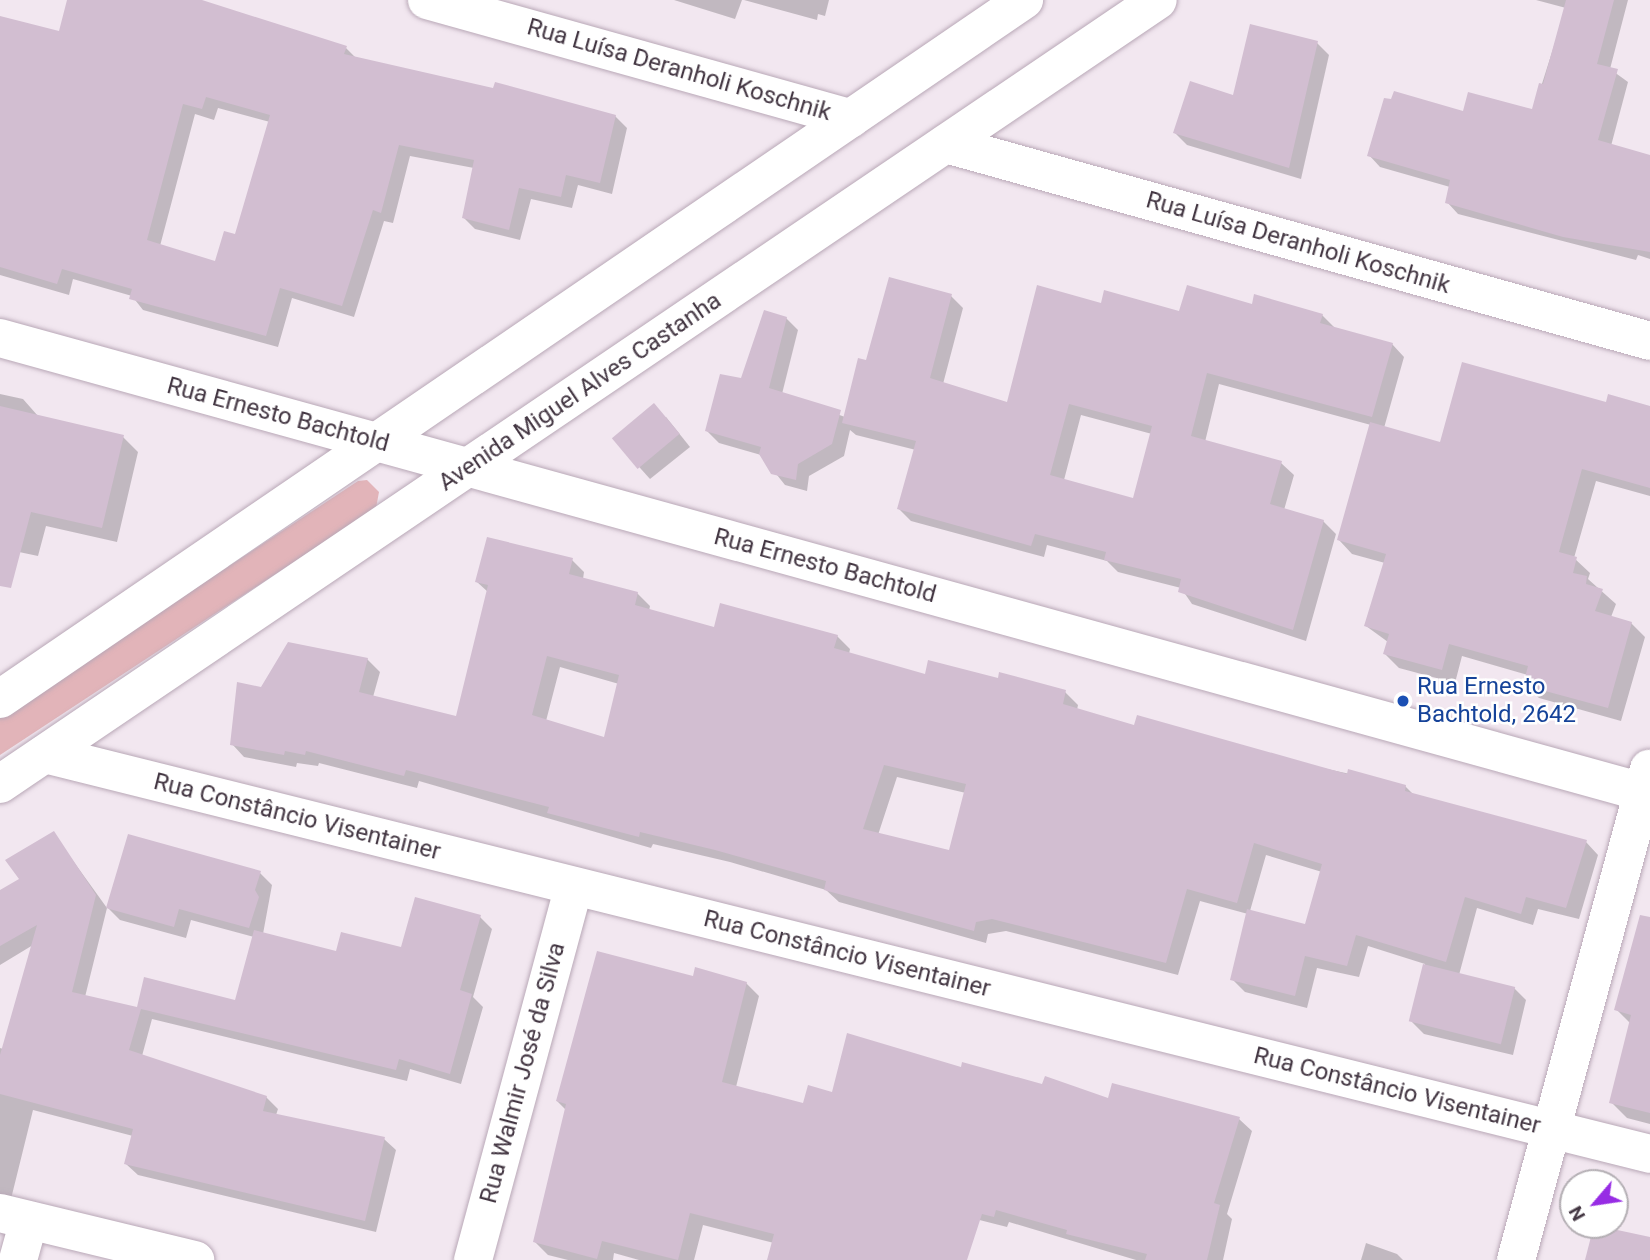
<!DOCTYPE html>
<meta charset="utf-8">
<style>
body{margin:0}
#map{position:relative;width:1650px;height:1260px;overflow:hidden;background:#f2e7f0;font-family:Roboto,sans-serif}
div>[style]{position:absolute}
.green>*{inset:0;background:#e2b4b9}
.shadow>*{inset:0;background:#0003}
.building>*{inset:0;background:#d2bed1;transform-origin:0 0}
.roads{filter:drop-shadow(0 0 2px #b9a8b7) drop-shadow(0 0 2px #b9a8b7)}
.minor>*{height:38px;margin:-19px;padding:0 19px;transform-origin:19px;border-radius:19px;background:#fff}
.dots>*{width:19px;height:19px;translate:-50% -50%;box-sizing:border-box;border:4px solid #fff;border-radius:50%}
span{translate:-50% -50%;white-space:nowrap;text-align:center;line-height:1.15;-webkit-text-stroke:5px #fff;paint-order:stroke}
.street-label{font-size:24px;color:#443743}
.transit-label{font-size:24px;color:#164399}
.left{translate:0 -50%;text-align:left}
.north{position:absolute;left:1559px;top:1169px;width:70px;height:70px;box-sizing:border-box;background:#fff;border:2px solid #b4afb4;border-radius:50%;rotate:241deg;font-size:19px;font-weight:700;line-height:28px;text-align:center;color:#443743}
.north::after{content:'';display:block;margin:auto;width:24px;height:32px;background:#972ce4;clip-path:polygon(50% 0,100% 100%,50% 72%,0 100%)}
</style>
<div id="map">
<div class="green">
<div style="clip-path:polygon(367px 480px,379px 492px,376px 508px,0 755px,0 717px,358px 481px)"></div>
</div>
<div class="shadow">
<div style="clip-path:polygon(evenodd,69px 0,196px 0,346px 48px,356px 58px,615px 116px,627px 128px,612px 194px,578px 185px,572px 208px,531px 199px,520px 240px,475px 229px,464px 218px,474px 168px,410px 156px,393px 223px,384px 221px,354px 317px,292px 298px,278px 347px,143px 310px,132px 296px,73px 279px,69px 295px,0 275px,0 18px,60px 33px,69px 0,218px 108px,270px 122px,236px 236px,216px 263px,160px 246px,195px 114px,214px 120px,218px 108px)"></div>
<div style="clip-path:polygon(674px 0,742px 0,735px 19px)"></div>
<div style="clip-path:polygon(744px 0,829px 0,825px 16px,818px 14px,817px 20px)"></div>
<div style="clip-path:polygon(1536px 0,1628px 0,1610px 69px,1628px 82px,1611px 146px,1650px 157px,1650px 259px,1638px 255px,1636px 260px,1458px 214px,1447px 202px,1450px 187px,1380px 167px,1369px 155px,1464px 113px,1533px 112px,1566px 8px)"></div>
<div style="clip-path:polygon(1317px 43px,1329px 55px,1301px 179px,1187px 145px,1175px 133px)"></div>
<div style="clip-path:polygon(evenodd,951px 296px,963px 308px,943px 384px,1009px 404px,1102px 305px,1180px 314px,1253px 306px,1322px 315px,1335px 328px,1392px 344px,1404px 357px,1384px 428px,1441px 444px,1607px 405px,1650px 408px,1650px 496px,1596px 481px,1574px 558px,1590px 573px,1588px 579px,1616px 604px,1611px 617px,1631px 623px,1645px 637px,1621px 721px,1539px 698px,1525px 684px,1528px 675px,1462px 656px,1455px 683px,1399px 668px,1385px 654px,1388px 642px,1366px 626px,1385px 563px,1352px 554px,1339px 540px,1371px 425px,1219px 384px,1205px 442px,1281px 463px,1294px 475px,1284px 510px,1323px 521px,1336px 534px,1306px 641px,1192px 604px,1181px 588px,1118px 572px,1107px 561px,1047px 545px,1044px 557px,911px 521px,899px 509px,916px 450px,856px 435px,850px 430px,844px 456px,809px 476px,807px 491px,785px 485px,761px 455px,719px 443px,707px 431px,786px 318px,798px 330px,782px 394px,845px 417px,867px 362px,951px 296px,1081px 415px,1152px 434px,1134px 500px,1064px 480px,1081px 415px)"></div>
<div style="clip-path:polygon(0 394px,23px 399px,38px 416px,123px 437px,138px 452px,117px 542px,46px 526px,38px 556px,19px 552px,0 562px)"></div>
<div style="clip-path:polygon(666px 417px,690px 447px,650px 479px,614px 439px)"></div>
<div style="clip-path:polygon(evenodd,572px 560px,584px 572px,583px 579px,637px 593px,650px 606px,649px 611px,715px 629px,837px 636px,850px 649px,849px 654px,926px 676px,999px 680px,1065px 692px,1078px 705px,1077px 710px,1135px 727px,1405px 786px,1414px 795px,1586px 842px,1598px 855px,1579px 919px,1538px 909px,1533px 925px,1477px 908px,1459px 975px,1514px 988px,1526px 1000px,1513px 1055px,1424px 1034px,1412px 1022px,1425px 964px,1368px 946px,1359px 977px,1317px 968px,1307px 1008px,1245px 992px,1232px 979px,1248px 914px,1200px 901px,1178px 975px,1006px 931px,988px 934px,986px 943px,839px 902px,826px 890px,730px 862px,653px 844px,651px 848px,419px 781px,417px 788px,319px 763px,318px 766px,297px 763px,296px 767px,244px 757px,232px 744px,289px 644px,367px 659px,380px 672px,373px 697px,457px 718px,488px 592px,477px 582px,572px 560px,560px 667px,619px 684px,605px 739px,546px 721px,560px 667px,572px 560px,897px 777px,966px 793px,950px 852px,878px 835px,897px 777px,572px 560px,1266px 855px,1322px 872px,1306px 926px,1250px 911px,1266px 855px)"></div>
<div style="clip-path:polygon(53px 833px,107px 908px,85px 997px,138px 1010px,146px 979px,236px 1002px,254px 937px,191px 920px,186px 938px,120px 920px,108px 908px,260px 873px,272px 885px,263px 934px,337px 953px,402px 950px,480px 917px,492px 929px,473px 997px,483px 1007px,461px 1084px,410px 1069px,407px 1081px,152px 1019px,142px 1056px,266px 1097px,278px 1109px,276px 1115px,384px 1139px,396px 1150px,376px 1232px,138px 1175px,126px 1164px,133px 1136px,33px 1110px,10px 1203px,0 1201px,0 1048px,3px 1049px,33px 945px,0 965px,0 892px,21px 880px)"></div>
<div style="clip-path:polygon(1650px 933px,1650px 1124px,1627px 1118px,1611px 1102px,1631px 1024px,1616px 1009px)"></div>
<div style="clip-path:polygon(694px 978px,746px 983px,759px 996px,736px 1087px,804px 1105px,833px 1094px,962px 1069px,1109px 1100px,1239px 1119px,1252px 1131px,1227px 1214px,1232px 1219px,1223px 1260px,1136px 1260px,1009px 1222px,1007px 1227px,885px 1196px,965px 1260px,769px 1260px,774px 1243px,703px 1225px,694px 1260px,639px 1260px,614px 1253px,613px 1260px,568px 1260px,548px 1255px,535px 1242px,566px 1110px,557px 1101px)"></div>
<div style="clip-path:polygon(1366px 1243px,1397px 1254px,1403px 1260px,1361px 1260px)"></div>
</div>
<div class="building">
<div style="clip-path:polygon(evenodd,67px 0,202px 0,347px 46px,344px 54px,493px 88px,495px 82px,616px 115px,600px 183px,566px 175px,561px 197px,519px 188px,509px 230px,462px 218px,474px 160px,399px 145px,381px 213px,373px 210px,342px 306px,280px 288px,266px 336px,129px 299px,132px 289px,62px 269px,57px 284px,0 267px,0 16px,59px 31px,67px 0,206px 97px,270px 115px,235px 234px,224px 231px,215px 261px,147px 240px,183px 104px,202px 109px,206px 97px)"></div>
<div style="clip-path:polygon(1566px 0,1614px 0,1597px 64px,1618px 69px,1598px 140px,1650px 155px,1650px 252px,1563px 237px,1445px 203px,1450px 180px,1367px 156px,1384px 98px,1391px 99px,1394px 91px,1463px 111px,1468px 92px,1532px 109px,1539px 83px,1543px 84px)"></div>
<div style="clip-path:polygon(1250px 24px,1318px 41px,1289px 168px,1173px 133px,1190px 81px,1233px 95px)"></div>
<div style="clip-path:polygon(evenodd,889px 277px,952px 294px,930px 378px,1007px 402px,1037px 285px,1101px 303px,1104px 290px,1179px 311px,1187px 285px,1252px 304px,1254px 294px,1323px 314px,1320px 323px,1393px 343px,1372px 417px,1207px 373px,1191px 436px,1282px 461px,1270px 504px,1324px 520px,1293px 630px,1178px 592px,1181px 579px,1104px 560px,1106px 552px,1035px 534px,1031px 546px,897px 509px,916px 441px,842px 423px,858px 358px,866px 360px,889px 277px,1069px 404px,1152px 426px,1133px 498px,1050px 475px,1069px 404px)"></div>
<div style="clip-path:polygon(764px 310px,787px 317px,769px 388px,841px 410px,832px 444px,798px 464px,796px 480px,771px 474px,759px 454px,761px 447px,705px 431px,720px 374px,741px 378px)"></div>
<div style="clip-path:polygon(1462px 362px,1606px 402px,1608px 394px,1650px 406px,1650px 488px,1582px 469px,1559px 552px,1577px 557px,1573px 573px,1587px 576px,1586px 584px,1603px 589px,1595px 611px,1632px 622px,1608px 708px,1523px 685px,1528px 666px,1449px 644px,1442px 670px,1383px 654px,1389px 634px,1364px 626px,1386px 554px,1337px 540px,1370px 422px,1440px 442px)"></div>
<div style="left:654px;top:403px;width:40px;height:55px;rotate:50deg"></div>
<div style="clip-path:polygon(0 406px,124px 435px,102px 528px,31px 512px,11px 588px,0 586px)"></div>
<div style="clip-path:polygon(evenodd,487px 537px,573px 558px,569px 574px,638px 592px,635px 605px,714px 627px,720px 603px,838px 635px,834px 648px,925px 674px,928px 660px,998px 678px,999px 672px,1066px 690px,1063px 704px,1134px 725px,1137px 715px,1347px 774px,1348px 769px,1406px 785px,1405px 791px,1587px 840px,1566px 908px,1526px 897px,1521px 914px,1465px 897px,1446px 962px,1356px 935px,1347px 966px,1305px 956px,1295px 996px,1230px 980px,1247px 909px,1305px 924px,1322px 864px,1254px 843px,1237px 903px,1187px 889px,1166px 963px,992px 919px,976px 922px,974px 931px,824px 890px,826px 881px,715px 850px,640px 832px,639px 837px,547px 813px,549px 807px,406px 770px,404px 776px,306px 751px,305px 755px,285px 751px,284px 755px,230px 745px,237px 682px,261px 687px,288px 642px,368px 658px,359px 692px,456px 716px,488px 585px,475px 582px,487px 537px,547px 656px,619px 675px,604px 737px,532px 715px,547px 656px,487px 537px,884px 765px,966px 784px,949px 850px,863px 829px,884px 765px)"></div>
<div style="clip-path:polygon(54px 831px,96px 895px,72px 992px,137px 1007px,144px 977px,235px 1000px,254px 930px,336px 951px,341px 932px,401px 947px,415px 897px,481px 915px,460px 990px,472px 994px,450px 1074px,399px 1059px,396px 1070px,141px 1009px,129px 1050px,267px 1096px,263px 1111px,385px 1137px,365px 1221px,124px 1164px,133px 1129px,0 1094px,0 1055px,37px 925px,0 946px,0 890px,19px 879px,5px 860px)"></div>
<div style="clip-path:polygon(128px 834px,261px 871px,255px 890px,259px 897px,249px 928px,179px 909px,174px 927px,106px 908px)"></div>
<div style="clip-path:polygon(1640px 915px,1650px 917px,1650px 1113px,1609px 1103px,1631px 1015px,1614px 1010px)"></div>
<div style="clip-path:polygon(597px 951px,693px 976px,695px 967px,747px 982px,722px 1082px,803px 1103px,808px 1085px,832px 1092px,847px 1033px,961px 1067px,962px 1062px,1042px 1084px,1045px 1076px,1108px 1098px,1112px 1083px,1240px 1117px,1214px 1203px,1220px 1205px,1207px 1260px,1145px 1260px,1147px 1254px,1066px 1234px,1067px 1230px,996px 1210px,994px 1217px,982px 1214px,967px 1260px,767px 1260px,774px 1234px,690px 1213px,678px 1260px,602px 1241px,597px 1259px,533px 1242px,566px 1104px,556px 1101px)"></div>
<div style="left:1423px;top:964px;width:95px;height:59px;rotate:14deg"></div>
<div style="clip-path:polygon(1594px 1225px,1650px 1237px,1650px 1260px,1585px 1260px)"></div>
</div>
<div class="roads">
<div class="minor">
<div style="left:427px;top:0;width:440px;rotate:15.6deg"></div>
<div style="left:946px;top:144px;width:731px;rotate:15.63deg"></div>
<div style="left:0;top:338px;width:1712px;rotate:15.45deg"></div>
<div style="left:0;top:699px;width:1240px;rotate:-34.32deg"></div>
<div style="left:45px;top:754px;width:1654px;rotate:13.99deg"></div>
<div style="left:0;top:784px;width:1398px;rotate:-34.1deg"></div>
<div style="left:0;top:1213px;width:201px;rotate:13.6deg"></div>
<div style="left:18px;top:1260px;width:41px;rotate:-74.6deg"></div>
<div style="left:473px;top:1260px;width:387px;rotate:-74.9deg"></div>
<div style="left:1516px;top:1260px;width:509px;rotate:-74.84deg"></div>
</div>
</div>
<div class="dots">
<div style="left:1403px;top:701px;background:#1a4fb4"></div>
</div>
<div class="street-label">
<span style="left:679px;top:70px;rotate:16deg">Rua Luísa Deranholi Koschnik</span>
<span style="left:1298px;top:243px;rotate:16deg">Rua Luísa Deranholi Koschnik</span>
<span style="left:580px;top:392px;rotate:-34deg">Avenida Miguel Alves Castanha</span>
<span style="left:278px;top:415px;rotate:15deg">Rua Ernesto Bachtold</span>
<span style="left:825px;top:566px;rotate:15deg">Rua Ernesto Bachtold</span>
<span style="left:297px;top:817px;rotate:14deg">Rua Constâncio Visentainer</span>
<span style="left:847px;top:954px;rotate:14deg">Rua Constâncio Visentainer</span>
<span style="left:523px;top:1073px;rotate:-75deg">Rua Walmir José da Silva</span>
<span style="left:1397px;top:1091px;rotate:14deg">Rua Constâncio Visentainer</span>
</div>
<div class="transit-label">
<span class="left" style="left:1417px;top:701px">Rua Ernesto<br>Bachtold, 2642</span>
</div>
<div class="north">N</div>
</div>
